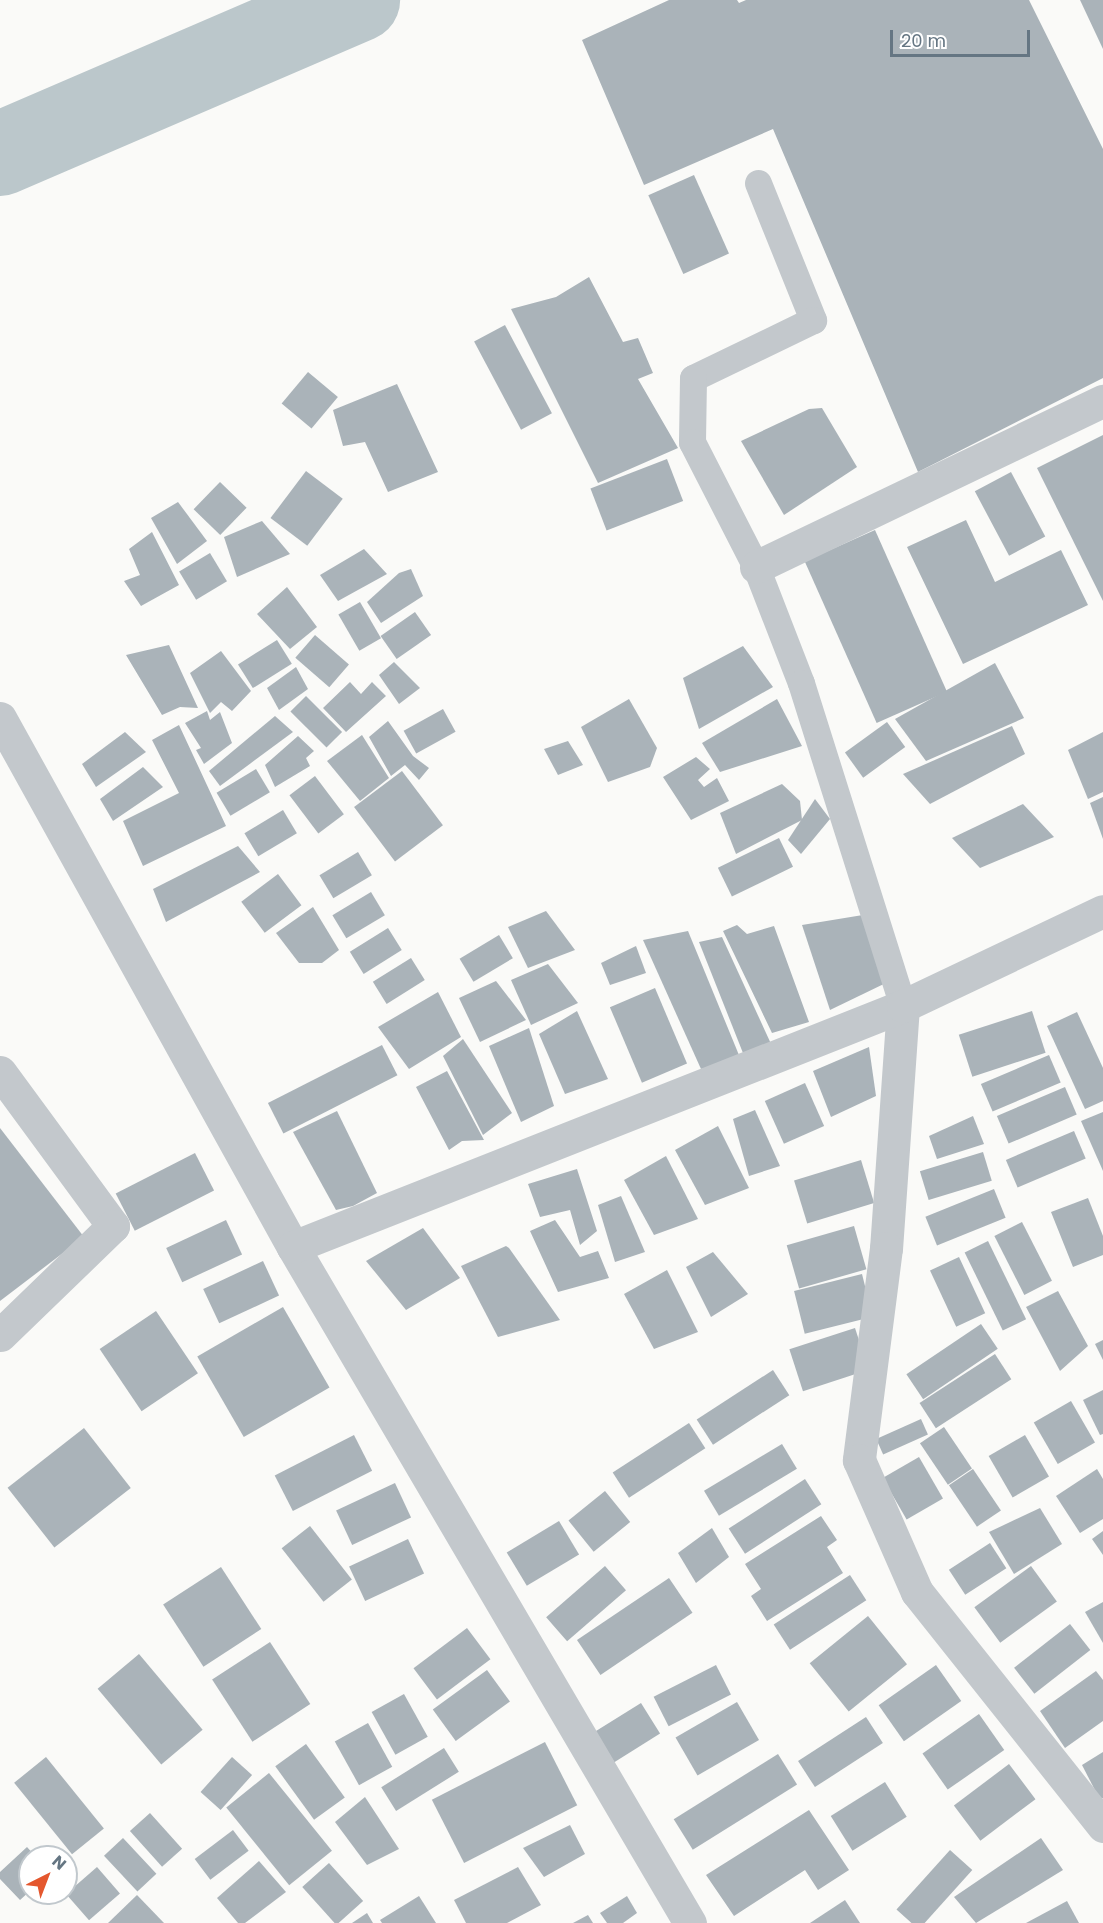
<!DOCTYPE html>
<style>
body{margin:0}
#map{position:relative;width:1103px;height:1923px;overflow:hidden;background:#fafaf8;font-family:Poppins,sans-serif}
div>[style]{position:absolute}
.river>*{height:84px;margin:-42px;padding:0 42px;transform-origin:42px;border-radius:42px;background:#bbc7cb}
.building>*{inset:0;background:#aab3b9;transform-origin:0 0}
.lane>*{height:27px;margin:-13.5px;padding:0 13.5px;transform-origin:13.5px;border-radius:13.5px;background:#c3c8cc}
.street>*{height:33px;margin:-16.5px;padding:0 16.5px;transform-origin:16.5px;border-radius:16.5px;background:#c3c8cc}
span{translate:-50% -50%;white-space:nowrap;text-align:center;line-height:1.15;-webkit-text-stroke:6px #fff;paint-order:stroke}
.north{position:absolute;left:18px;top:1845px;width:60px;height:60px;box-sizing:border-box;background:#fff;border:2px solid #c1c8cd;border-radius:50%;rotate:42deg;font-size:16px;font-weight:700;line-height:24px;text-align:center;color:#657683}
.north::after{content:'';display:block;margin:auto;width:21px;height:27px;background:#e4572e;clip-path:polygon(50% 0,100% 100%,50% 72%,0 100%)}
.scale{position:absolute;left:890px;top:30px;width:140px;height:27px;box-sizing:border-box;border:3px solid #657683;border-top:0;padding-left:8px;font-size:18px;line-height:21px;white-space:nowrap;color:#657683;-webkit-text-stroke:4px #fff;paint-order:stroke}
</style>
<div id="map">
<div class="river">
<div style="left:0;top:154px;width:390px;rotate:-23.3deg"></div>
</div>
<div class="building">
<div style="clip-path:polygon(669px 0,737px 0,739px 3px,746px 0,1029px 0,1103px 149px,1103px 378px,918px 472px,773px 129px,644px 185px,582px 40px)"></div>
<div style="clip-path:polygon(1080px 0,1103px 0,1103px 49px)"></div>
<div style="left:694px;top:175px;width:86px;height:50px;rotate:66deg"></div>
<div style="clip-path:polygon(589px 277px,623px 342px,638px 338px,653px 373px,638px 379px,678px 448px,598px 483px,511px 309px,556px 297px)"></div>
<div style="left:505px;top:325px;width:100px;height:35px;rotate:62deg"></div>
<div style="left:308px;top:372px;width:39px;height:41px;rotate:40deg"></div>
<div style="clip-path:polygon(397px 384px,438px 472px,388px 492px,365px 442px,343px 446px,333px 410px)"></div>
<div style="clip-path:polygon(822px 408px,857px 467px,784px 515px,741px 441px,809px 409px)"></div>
<div style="clip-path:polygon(1103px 435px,1103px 601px,1037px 468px)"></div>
<div style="left:667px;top:459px;width:45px;height:82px;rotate:69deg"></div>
<div style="left:306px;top:471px;width:46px;height:59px;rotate:37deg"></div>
<div style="left:1011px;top:472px;width:73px;height:41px;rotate:62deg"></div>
<div style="left:220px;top:482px;width:37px;height:38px;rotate:44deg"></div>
<div style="clip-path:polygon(178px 502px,207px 541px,177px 564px,151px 518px)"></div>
<div style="clip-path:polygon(966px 520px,995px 582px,1061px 550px,1088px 605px,963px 664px,907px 547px)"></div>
<div style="clip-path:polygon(262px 521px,290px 554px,237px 577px,224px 537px)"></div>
<div style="left:875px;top:530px;width:177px;height:77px;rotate:66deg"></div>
<div style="clip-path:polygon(152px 532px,179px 585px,141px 606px,124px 581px,140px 575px,129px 549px)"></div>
<div style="clip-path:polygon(364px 549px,387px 574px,338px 601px,320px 575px)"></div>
<div style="left:210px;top:553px;width:33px;height:36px;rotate:59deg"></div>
<div style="clip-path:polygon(411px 569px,423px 596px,381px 623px,367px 602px,399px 573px)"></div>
<div style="clip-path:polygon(287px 587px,317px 627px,290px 649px,257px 614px)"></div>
<div style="left:360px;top:602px;width:42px;height:25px;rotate:60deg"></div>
<div style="left:415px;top:612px;width:28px;height:42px;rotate:55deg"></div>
<div style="left:315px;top:635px;width:45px;height:30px;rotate:41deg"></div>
<div style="left:277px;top:640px;width:28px;height:46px;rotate:58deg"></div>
<div style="clip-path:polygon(169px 645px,198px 708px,180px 707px,162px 715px,126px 655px)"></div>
<div style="clip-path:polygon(743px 646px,773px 687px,699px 729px,683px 678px)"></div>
<div style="clip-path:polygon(221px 651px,251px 691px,232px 711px,221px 702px,210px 713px,190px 673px)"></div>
<div style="clip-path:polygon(394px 662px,420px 688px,399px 704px,379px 675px)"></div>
<div style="clip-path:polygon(995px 663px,1024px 718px,926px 761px,895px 719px)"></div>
<div style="clip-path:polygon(296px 667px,308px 689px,279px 710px,267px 688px)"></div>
<div style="clip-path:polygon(350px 682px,361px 694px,372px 682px,386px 696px,346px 732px,323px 708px)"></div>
<div style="left:306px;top:696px;width:51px;height:22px;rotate:45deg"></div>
<div style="clip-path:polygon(629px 699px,657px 748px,650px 767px,608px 782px,581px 727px)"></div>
<div style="clip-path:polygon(777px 699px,802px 746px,720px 772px,702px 743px)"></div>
<div style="left:443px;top:709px;width:26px;height:45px;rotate:61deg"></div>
<div style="clip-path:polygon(207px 711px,210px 720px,220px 712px,232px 743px,204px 764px,196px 750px,201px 748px,185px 723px)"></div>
<div style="clip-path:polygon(275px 716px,293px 732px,220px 786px,209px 771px)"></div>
<div style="clip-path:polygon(388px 721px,413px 756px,429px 768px,419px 780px,405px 765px,391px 776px,369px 737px)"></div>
<div style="left:887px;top:722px;width:31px;height:52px;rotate:54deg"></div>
<div style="clip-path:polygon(179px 725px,226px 826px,143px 866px,123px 821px,179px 793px,152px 740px)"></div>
<div style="clip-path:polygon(1012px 726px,1025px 754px,930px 804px,903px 774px)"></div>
<div style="clip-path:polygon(125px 732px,146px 752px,96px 787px,82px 764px)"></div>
<div style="clip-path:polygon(1103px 732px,1103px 792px,1088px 799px,1068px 750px)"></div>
<div style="clip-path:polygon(362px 735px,389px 778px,360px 801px,327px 761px)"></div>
<div style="clip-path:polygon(298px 736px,314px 751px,306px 758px,310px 766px,275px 787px,265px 765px)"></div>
<div style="clip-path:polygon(568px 741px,583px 765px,558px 775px,544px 749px)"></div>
<div style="clip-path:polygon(696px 757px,710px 769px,698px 780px,704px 787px,717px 778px,729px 801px,691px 820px,663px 777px)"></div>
<div style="clip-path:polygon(143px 767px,163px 787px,113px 821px,100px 799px)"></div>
<div style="left:256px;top:769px;width:27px;height:46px;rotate:59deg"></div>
<div style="left:402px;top:771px;width:68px;height:60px;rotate:53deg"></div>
<div style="left:315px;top:776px;width:48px;height:32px;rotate:53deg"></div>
<div style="clip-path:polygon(782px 784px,800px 801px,802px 820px,736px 854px,720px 813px)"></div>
<div style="clip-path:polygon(1103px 797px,1103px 839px,1090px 803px)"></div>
<div style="clip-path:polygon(815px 799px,830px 819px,801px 854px,788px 840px)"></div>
<div style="clip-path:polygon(1023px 804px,1054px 837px,980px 868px,952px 838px)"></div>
<div style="left:283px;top:810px;width:27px;height:45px;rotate:59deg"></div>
<div style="left:779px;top:838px;width:32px;height:68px;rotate:64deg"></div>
<div style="clip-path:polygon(238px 846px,260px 872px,166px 922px,153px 889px)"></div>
<div style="left:358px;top:852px;width:27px;height:45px;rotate:59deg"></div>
<div style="left:278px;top:874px;width:39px;height:46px;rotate:53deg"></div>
<div style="left:371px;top:892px;width:27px;height:45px;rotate:59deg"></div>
<div style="clip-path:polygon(313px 907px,339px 950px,322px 963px,299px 963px,276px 933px)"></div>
<div style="clip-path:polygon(546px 911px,575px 950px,528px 968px,508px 927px)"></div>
<div style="clip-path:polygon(869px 914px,890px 981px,830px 1010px,802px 925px)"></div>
<div style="clip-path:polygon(737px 925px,747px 934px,774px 926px,809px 1022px,772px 1033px,723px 931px)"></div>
<div style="left:388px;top:928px;width:26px;height:45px;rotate:58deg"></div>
<div style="clip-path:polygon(688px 931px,741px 1060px,701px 1069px,643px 940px)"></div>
<div style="left:499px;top:935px;width:27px;height:46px;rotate:59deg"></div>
<div style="clip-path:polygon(722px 937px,772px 1046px,743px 1053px,699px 942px)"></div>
<div style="clip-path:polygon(636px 946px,646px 973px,610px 985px,601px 963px)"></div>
<div style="left:411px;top:958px;width:26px;height:45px;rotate:58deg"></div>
<div style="clip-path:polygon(548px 964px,578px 1003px,531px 1025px,511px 980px)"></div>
<div style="clip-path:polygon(496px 981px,526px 1020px,480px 1042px,459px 998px)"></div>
<div style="left:655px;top:988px;width:82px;height:49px;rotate:67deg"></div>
<div style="clip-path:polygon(438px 992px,461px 1037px,409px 1069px,378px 1027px)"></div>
<div style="clip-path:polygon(577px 1011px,608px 1079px,565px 1094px,539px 1034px)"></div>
<div style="left:1032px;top:1011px;width:44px;height:77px;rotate:72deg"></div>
<div style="clip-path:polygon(1077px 1012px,1103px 1068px,1103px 1101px,1085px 1109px,1047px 1026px)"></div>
<div style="clip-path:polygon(529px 1028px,554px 1106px,521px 1122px,489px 1046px)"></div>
<div style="clip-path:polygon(463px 1039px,512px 1113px,483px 1135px,443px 1056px)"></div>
<div style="left:382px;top:1045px;width:34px;height:128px;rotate:63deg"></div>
<div style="clip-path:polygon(869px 1047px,876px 1096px,831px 1117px,813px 1071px)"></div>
<div style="left:1049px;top:1055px;width:30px;height:74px;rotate:67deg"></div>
<div style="clip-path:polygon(447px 1071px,484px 1140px,462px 1141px,449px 1150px,416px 1087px)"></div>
<div style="left:805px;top:1083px;width:47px;height:44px;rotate:66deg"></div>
<div style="left:1065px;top:1087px;width:30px;height:74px;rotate:67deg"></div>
<div style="clip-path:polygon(755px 1110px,780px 1166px,749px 1176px,733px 1119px)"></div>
<div style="clip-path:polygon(337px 1111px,377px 1193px,353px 1206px,336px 1210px,293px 1132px)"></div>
<div style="clip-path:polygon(1103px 1112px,1103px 1171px,1081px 1121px)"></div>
<div style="clip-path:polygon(973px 1116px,984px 1144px,937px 1159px,929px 1136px)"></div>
<div style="clip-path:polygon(718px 1126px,749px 1188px,705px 1205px,675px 1150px)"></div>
<div style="clip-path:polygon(0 1128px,84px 1237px,0 1301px)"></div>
<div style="left:1074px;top:1131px;width:30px;height:74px;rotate:67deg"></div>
<div style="left:983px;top:1152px;width:30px;height:66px;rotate:73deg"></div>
<div style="left:195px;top:1153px;width:42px;height:89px;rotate:63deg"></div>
<div style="clip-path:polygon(666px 1156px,698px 1219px,654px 1235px,624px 1180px)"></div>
<div style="left:861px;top:1160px;width:45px;height:70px;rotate:73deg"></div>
<div style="clip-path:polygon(577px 1169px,597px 1231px,580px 1245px,570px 1210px,540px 1217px,528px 1184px)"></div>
<div style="left:994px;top:1189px;width:31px;height:74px;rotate:68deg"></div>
<div style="clip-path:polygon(621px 1196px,645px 1252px,615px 1262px,598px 1205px)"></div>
<div style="clip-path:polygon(1088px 1198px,1103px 1236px,1103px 1255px,1073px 1267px,1051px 1212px)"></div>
<div style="left:226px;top:1220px;width:38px;height:66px;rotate:65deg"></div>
<div style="clip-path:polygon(555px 1220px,580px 1257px,598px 1251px,609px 1278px,558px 1292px,530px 1231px)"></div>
<div style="left:1022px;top:1222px;width:66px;height:31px;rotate:63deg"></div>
<div style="left:854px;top:1226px;width:45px;height:70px;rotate:74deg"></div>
<div style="clip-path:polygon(423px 1228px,460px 1278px,406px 1310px,366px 1261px)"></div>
<div style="left:988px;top:1241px;width:87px;height:26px;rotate:64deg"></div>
<div style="clip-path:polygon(506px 1246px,509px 1248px,560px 1320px,498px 1337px,461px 1266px)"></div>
<div style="clip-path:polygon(713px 1252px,748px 1294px,711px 1317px,686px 1267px)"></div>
<div style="left:959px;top:1257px;width:62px;height:32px;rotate:65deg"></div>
<div style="left:263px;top:1261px;width:38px;height:66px;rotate:65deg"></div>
<div style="clip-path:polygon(667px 1270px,698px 1332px,654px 1349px,624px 1294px)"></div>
<div style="left:862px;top:1274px;width:44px;height:70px;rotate:76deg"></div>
<div style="clip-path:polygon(1058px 1291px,1088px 1346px,1060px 1371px,1026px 1307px)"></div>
<div style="left:283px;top:1307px;width:93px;height:99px;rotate:60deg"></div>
<div style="left:156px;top:1311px;width:75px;height:68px;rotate:56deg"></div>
<div style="left:981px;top:1324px;width:30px;height:90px;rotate:56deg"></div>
<div style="left:855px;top:1328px;width:44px;height:69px;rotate:72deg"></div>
<div style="clip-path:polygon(1103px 1340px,1103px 1360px,1095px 1344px)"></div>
<div style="left:995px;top:1354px;width:30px;height:90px;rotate:57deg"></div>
<div style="left:773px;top:1370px;width:30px;height:91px;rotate:57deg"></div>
<div style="clip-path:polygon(1103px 1390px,1103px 1434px,1100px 1435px,1083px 1400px)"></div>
<div style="left:1071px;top:1401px;width:48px;height:43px;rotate:60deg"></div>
<div style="left:921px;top:1419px;width:17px;height:49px;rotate:66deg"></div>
<div style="left:689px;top:1423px;width:30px;height:91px;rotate:57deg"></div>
<div style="left:944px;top:1427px;width:50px;height:29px;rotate:56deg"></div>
<div style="left:84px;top:1428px;width:76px;height:97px;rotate:52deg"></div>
<div style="left:354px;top:1435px;width:40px;height:89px;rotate:63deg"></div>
<div style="left:1025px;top:1435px;width:48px;height:42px;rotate:60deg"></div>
<div style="left:782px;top:1444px;width:29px;height:91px;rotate:59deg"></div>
<div style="left:919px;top:1457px;width:48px;height:42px;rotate:60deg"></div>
<div style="left:973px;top:1469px;width:50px;height:29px;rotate:56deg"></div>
<div style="clip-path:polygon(1097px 1469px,1103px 1479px,1103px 1519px,1080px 1533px,1056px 1496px)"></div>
<div style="left:805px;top:1479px;width:30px;height:91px;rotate:57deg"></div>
<div style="left:395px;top:1483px;width:38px;height:65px;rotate:65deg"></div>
<div style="left:605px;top:1491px;width:40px;height:47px;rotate:51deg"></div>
<div style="clip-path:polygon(1040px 1508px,1062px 1544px,1014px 1574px,989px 1532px)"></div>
<div style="clip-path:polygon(821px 1516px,837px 1540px,827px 1547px,843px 1573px,767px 1621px,751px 1596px,761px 1589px,745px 1564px)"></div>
<div style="left:559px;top:1521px;width:39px;height:61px;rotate:59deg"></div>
<div style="left:310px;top:1526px;width:68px;height:36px;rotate:52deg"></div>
<div style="clip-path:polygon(712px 1528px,729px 1557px,696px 1583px,678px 1553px)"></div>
<div style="clip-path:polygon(1103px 1531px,1103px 1555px,1092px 1539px)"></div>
<div style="left:408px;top:1539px;width:38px;height:65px;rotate:65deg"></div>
<div style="left:990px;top:1543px;width:30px;height:49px;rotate:57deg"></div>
<div style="left:605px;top:1566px;width:32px;height:78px;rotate:49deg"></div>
<div style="left:1031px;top:1566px;width:44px;height:70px;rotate:54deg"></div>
<div style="left:221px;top:1567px;width:74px;height:69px;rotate:57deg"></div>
<div style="left:850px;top:1575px;width:30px;height:91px;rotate:57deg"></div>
<div style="left:669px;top:1578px;width:42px;height:111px;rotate:56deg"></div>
<div style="clip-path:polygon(1103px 1602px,1103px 1643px,1085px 1612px)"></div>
<div style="left:868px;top:1616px;width:62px;height:75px;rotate:51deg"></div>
<div style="left:1070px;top:1624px;width:33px;height:71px;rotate:52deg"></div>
<div style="left:467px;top:1628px;width:39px;height:67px;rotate:53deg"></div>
<div style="left:270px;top:1642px;width:74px;height:69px;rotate:57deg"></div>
<div style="left:139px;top:1654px;width:99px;height:54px;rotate:50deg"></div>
<div style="left:716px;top:1665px;width:33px;height:70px;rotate:63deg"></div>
<div style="left:936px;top:1665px;width:44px;height:70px;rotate:55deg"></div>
<div style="left:487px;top:1670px;width:39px;height:67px;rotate:54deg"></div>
<div style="clip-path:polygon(1096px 1671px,1103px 1680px,1103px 1721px,1065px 1748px,1040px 1711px)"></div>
<div style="left:404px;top:1694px;width:49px;height:37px;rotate:61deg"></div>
<div style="left:737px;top:1702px;width:44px;height:71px;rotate:60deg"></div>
<div style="left:641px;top:1703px;width:36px;height:54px;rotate:58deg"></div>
<div style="left:979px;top:1714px;width:44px;height:69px;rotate:55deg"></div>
<div style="left:866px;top:1717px;width:31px;height:81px;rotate:57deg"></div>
<div style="left:368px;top:1723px;width:50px;height:38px;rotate:61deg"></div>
<div style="left:545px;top:1742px;width:71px;height:127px;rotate:63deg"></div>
<div style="left:306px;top:1744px;width:66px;height:38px;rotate:54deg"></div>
<div style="left:444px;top:1748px;width:28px;height:74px;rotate:58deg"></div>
<div style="clip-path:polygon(1103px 1752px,1103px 1798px,1100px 1800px,1082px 1765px)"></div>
<div style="left:778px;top:1754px;width:36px;height:123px;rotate:58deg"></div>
<div style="left:46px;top:1757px;width:92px;height:41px;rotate:51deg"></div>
<div style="left:232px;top:1757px;width:27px;height:47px;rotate:42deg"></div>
<div style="left:1009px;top:1764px;width:44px;height:69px;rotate:53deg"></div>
<div style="left:269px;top:1773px;width:100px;height:55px;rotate:51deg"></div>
<div style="left:885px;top:1782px;width:41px;height:64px;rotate:58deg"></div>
<div style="clip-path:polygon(365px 1797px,399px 1849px,367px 1865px,335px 1822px)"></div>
<div style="clip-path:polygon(809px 1810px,849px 1870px,818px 1890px,805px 1870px,734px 1916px,706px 1875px)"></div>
<div style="left:150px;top:1813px;width:48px;height:27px;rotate:48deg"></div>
<div style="clip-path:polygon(570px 1825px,585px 1854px,544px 1877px,523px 1848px)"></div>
<div style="left:233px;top:1830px;width:26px;height:48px;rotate:53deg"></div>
<div style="left:123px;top:1838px;width:49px;height:26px;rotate:47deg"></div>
<div style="clip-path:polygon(1041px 1838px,1063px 1870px,976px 1923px,954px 1897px)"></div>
<div style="clip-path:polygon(27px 1847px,36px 1857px,30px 1857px,30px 1891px,20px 1900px,0 1879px,0 1872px)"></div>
<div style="left:950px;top:1850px;width:30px;height:80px;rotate:42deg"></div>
<div style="clip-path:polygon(259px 1861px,286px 1892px,245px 1923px,238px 1923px,217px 1898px)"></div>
<div style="left:329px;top:1863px;width:51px;height:36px;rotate:48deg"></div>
<div style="left:97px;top:1867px;width:35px;height:41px;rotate:49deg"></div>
<div style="clip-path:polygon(518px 1867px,541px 1905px,507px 1923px,466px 1923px,454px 1900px)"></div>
<div style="clip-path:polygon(137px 1895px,164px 1923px,108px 1923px)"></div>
<div style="clip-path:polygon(419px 1896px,436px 1923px,382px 1923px,380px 1920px)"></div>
<div style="clip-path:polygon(627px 1896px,637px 1913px,623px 1923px,607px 1923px,600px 1913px)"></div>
<div style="clip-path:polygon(845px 1900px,860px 1923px,810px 1923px)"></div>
<div style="clip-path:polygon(1067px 1901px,1079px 1923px,1026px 1923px)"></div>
<div style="clip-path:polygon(367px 1913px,373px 1923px,352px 1923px)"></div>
<div style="clip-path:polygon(588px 1915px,593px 1923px,573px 1923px)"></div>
</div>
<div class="lane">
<div style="left:758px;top:183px;width:148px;rotate:68.1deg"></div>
<div style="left:813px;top:320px;width:133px;rotate:154.2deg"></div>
<div style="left:693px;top:378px;width:64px;rotate:90.9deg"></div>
<div style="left:692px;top:442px;width:140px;rotate:62.9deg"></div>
<div style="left:756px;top:567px;width:124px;rotate:68.8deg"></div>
<div style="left:801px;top:683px;width:339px;rotate:72.5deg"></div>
</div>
<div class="street">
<div style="left:756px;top:567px;width:385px;rotate:-25.6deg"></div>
<div style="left:0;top:718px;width:605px;rotate:61.02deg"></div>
<div style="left:293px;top:1247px;width:784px;rotate:59.58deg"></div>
<div style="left:903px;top:1006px;width:243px;rotate:94deg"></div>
<div style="left:886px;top:1248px;width:214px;rotate:97.3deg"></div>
<div style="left:859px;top:1460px;width:144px;rotate:66.3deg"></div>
<div style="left:917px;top:1592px;width:299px;rotate:51.5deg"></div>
<div style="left:0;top:1072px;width:191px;rotate:53.7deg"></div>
<div style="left:113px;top:1226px;width:157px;rotate:136deg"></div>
<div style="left:293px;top:1247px;width:656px;rotate:-21.56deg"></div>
<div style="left:903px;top:1006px;width:221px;rotate:-25.4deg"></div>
</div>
<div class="north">N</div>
<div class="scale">20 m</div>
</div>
